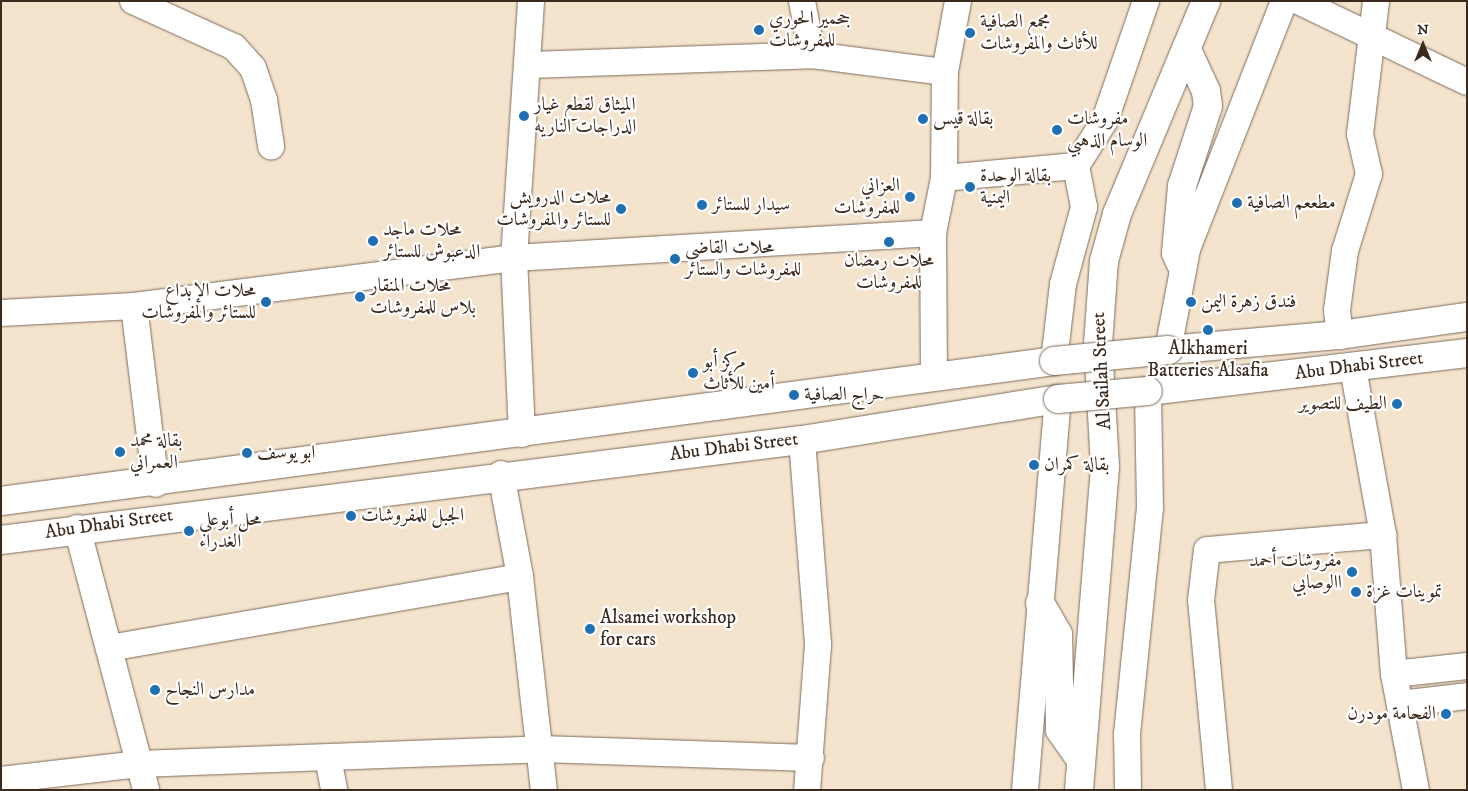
<!DOCTYPE html>
<meta charset="utf-8">
<style>
body{margin:0}
#map{position:relative;width:1468px;height:791px;overflow:hidden;background:#f5e4cd;font-family:"IM FELL DW Pica",Amiri,serif}
div>[style]{position:absolute}
.roads{filter:drop-shadow(0 0 1px #7c6b5b) drop-shadow(0 0 1px #7c6b5b)}
.street>*{height:26px;margin:-13px;padding:0 13px;transform-origin:13px;border-radius:13px;background:#fff}
.secondary>*{height:28px;margin:-14px;padding:0 14px;transform-origin:14px;border-radius:14px;background:#fff}
.bridges{filter:drop-shadow(0 0 1px #7c6b5b) drop-shadow(0 0 1px #7c6b5b)}
.secondary-bridge>*{height:28px;margin:-14px;padding:0 14px;transform-origin:14px;border-radius:14px;background:#fff}
.dots>*{width:14px;height:14px;translate:-50% -50%;box-sizing:border-box;border:2px solid #fff;border-radius:50%}
span{translate:-50% -50%;white-space:nowrap;text-align:center;line-height:1.15;-webkit-text-stroke:4.5px #fff;paint-order:stroke}
.poi-label{font-size:19px;color:#3b2a1e}
.left{translate:0 -50%;text-align:left}
.right{translate:-100% -50%;text-align:right}
.street-label{font-size:19px;color:#3b2a1e}
.frame{position:absolute;inset:0;border:2px solid #3b2a1e;pointer-events:none}
.north{position:absolute;left:1398px;top:20px;width:50px;height:50px;-webkit-text-stroke:4px #fff;paint-order:stroke;rotate:0deg;font-size:14px;font-weight:700;line-height:20px;text-align:center;color:#3b2a1e}
.north::after{content:'';display:block;margin:auto;width:18px;height:22px;background:#3b2a1e;clip-path:polygon(50% 0,100% 100%,50% 72%,0 100%)}
</style>
<div id="map">
<div class="roads">
<div class="street">
<div style="left:133px;top:1px;width:111px;rotate:24.5deg"></div>
<div style="left:234px;top:47px;width:28px;rotate:48deg"></div>
<div style="left:253px;top:68px;width:34px;rotate:71deg"></div>
<div style="left:264px;top:100px;width:47px;rotate:81.3deg"></div>
<div style="left:1298px;top:1px;width:187px;rotate:25.6deg"></div>
<div style="left:812px;top:55px;width:134px;rotate:7.3deg"></div>
<div style="left:530px;top:65px;width:282px;rotate:-2deg"></div>
<div style="left:812px;top:55px;width:55px;rotate:-100.5deg"></div>
<div style="left:944px;top:178px;width:133px;rotate:-5.2deg"></div>
<div style="left:134px;top:306px;width:179px;rotate:83deg"></div>
<div style="left:1px;top:313px;width:133px;rotate:-3deg"></div>
<div style="left:134px;top:306px;width:383px;rotate:-7.2deg"></div>
<div style="left:514px;top:258px;width:420px;rotate:-3.4deg"></div>
<div style="left:1340px;top:335px;width:25px;rotate:-97deg"></div>
<div style="left:1337px;top:310px;width:60px;rotate:-82.3deg"></div>
<div style="left:1345px;top:251px;width:81px;rotate:-72.7deg"></div>
<div style="left:1369px;top:174px;width:41px;rotate:-102.7deg"></div>
<div style="left:1360px;top:134px;width:134px;rotate:-83.1deg"></div>
<div style="left:1168px;top:350px;width:103px;rotate:-79.3deg"></div>
<div style="left:1187px;top:249px;width:266px;rotate:-68.6deg"></div>
<div style="left:1054px;top:361px;width:78px;rotate:-83.3deg"></div>
<div style="left:1063px;top:284px;width:80px;rotate:-74.7deg"></div>
<div style="left:1084px;top:207px;width:42px;rotate:-101deg"></div>
<div style="left:1076px;top:166px;width:54px;rotate:-57.8deg"></div>
<div style="left:1105px;top:120px;width:126px;rotate:-71deg"></div>
<div style="left:1353px;top:368px;width:170px;rotate:79.8deg"></div>
<div style="left:1383px;top:535px;width:139px;rotate:85.5deg"></div>
<div style="left:1394px;top:674px;width:118px;rotate:79.3deg"></div>
<div style="left:934px;top:376px;width:143px;rotate:-90.4deg"></div>
<div style="left:933px;top:233px;width:56px;rotate:-78.7deg"></div>
<div style="left:944px;top:178px;width:106px;rotate:-89.5deg"></div>
<div style="left:945px;top:72px;width:72px;rotate:-79.6deg"></div>
<div style="left:522px;top:434px;width:176px;rotate:-92.6deg"></div>
<div style="left:514px;top:258px;width:258px;rotate:-86.2deg"></div>
<div style="left:802px;top:440px;width:206px;rotate:85.5deg"></div>
<div style="left:818px;top:645px;width:145px;rotate:94.3deg"></div>
<div style="left:501px;top:474px;width:105px;rotate:79.5deg"></div>
<div style="left:520px;top:577px;width:214px;rotate:83.6deg"></div>
<div style="left:77px;top:528px;width:271px;rotate:75.2deg"></div>
<div style="left:109px;top:648px;width:417px;rotate:-9.8deg"></div>
<div style="left:1394px;top:674px;width:73px;rotate:-6.3deg"></div>
<div style="left:1400px;top:704px;width:67px;rotate:-6.8deg"></div>
<div style="left:328px;top:758px;width:33px;rotate:79deg"></div>
<div style="left:1px;top:780px;width:139px;rotate:-6.6deg"></div>
<div style="left:139px;top:764px;width:402px;rotate:-2.1deg"></div>
<div style="left:541px;top:749px;width:270px;rotate:1.9deg"></div>
<div style="left:1025px;top:790px;width:392px;rotate:-85.2deg"></div>
<div style="left:1128px;top:790px;width:56px;rotate:-91deg"></div>
<div style="left:1127px;top:734px;width:227px;rotate:-84.2deg"></div>
<div style="left:1150px;top:508px;width:117px;rotate:-91deg"></div>
<div style="left:1219px;top:790px;width:191px;rotate:-95.4deg"></div>
<div style="left:1201px;top:600px;width:50px;rotate:-83.2deg"></div>
<div style="left:1207px;top:550px;width:177px;rotate:-4.9deg"></div>
</div>
<div class="secondary">
<div style="left:1182px;top:266px;width:14px;rotate:-115deg"></div>
<div style="left:1176px;top:253px;width:67px;rotate:-84.9deg"></div>
<div style="left:1182px;top:186px;width:84px;rotate:-72deg"></div>
<div style="left:1208px;top:106px;width:15px;rotate:-98deg"></div>
<div style="left:1206px;top:91px;width:47px;rotate:-114.9deg"></div>
<div style="left:1168px;top:350px;width:173px;rotate:-5deg"></div>
<div style="left:1340px;top:335px;width:128px;rotate:-8.1deg"></div>
<div style="left:1148px;top:391px;width:321px;rotate:-6.8deg"></div>
<div style="left:1px;top:501px;width:1062px;rotate:-7.57deg"></div>
<div style="left:1px;top:540px;width:807px;rotate:-7.12deg"></div>
<div style="left:802px;top:440px;width:259px;rotate:-9.1deg"></div>
<div style="left:1040px;top:603px;width:36px;rotate:60deg"></div>
<div style="left:1058px;top:634px;width:96px;rotate:88.8deg"></div>
<div style="left:1060px;top:730px;width:35px;rotate:55deg"></div>
<div style="left:1079px;top:790px;width:325px;rotate:-85.4deg"></div>
<div style="left:1105px;top:466px;width:122px;rotate:-93.3deg"></div>
<div style="left:1098px;top:344px;width:83px;rotate:-85.9deg"></div>
<div style="left:1104px;top:261px;width:49px;rotate:-74.5deg"></div>
<div style="left:1117px;top:214px;width:231px;rotate:-67.3deg"></div>
</div>
</div>
<div class="bridges">
<div class="secondary-bridge">
<div style="left:1054px;top:361px;width:115px;rotate:-5.5deg"></div>
<div style="left:1058px;top:399px;width:90px;rotate:-5.1deg"></div>
</div>
</div>
<div class="dots">
<div style="left:759px;top:30px;background:#1f6fb2"></div>
<div style="left:970px;top:33px;background:#1f6fb2"></div>
<div style="left:524px;top:116px;background:#1f6fb2"></div>
<div style="left:923px;top:119px;background:#1f6fb2"></div>
<div style="left:1057px;top:130px;background:#1f6fb2"></div>
<div style="left:970px;top:187px;background:#1f6fb2"></div>
<div style="left:910px;top:197px;background:#1f6fb2"></div>
<div style="left:1237px;top:203px;background:#1f6fb2"></div>
<div style="left:702px;top:205px;background:#1f6fb2"></div>
<div style="left:621px;top:209px;background:#1f6fb2"></div>
<div style="left:373px;top:241px;background:#1f6fb2"></div>
<div style="left:889px;top:242px;background:#1f6fb2"></div>
<div style="left:675px;top:259px;background:#1f6fb2"></div>
<div style="left:360px;top:297px;background:#1f6fb2"></div>
<div style="left:266px;top:302px;background:#1f6fb2"></div>
<div style="left:1191px;top:302px;background:#1f6fb2"></div>
<div style="left:1208px;top:330px;background:#1f6fb2"></div>
<div style="left:693px;top:373px;background:#1f6fb2"></div>
<div style="left:794px;top:395px;background:#1f6fb2"></div>
<div style="left:1397px;top:404px;background:#1f6fb2"></div>
<div style="left:120px;top:452px;background:#1f6fb2"></div>
<div style="left:247px;top:453px;background:#1f6fb2"></div>
<div style="left:1034px;top:465px;background:#1f6fb2"></div>
<div style="left:351px;top:516px;background:#1f6fb2"></div>
<div style="left:189px;top:531px;background:#1f6fb2"></div>
<div style="left:1352px;top:572px;background:#1f6fb2"></div>
<div style="left:1356px;top:592px;background:#1f6fb2"></div>
<div style="left:590px;top:629px;background:#1f6fb2"></div>
<div style="left:155px;top:690px;background:#1f6fb2"></div>
<div style="left:1446px;top:714px;background:#1f6fb2"></div>
</div>
<div class="poi-label">
<span class="left" style="left:769px;top:30px">جحمير الحوري<br>للمفروشات</span>
<span class="left" style="left:980px;top:33px">مجمع الصافية<br>للأثاث والمفروشات</span>
<span class="left" style="left:534px;top:116px">الميثاق لقطع غيار<br>الدراجات الناريه</span>
<span class="left" style="left:933px;top:119px">بقالة قيس</span>
<span class="left" style="left:1067px;top:130px">مفروشات<br>الوسام الذهبي</span>
<span class="left" style="left:980px;top:187px">بقالة الوحدة<br>اليمنية</span>
<span class="right" style="left:900px;top:197px">العزاني<br>للمفروشات</span>
<span class="right" style="left:611px;top:209px">محلات الدرويش<br>للستائر والمفروشات</span>
<span class="left" style="left:1247px;top:203px">مطععم الصافية</span>
<span class="left" style="left:712px;top:205px">سيدار للستائر</span>
<span class="left" style="left:383px;top:241px">محلات ماجد<br>الدعبوش للستائر</span>
<span class="left" style="left:685px;top:259px">محلات القاضي<br>للمفروشات والستائر</span>
<span style="left:889px;top:272px">محلات رمضان<br>للمفروشات</span>
<span class="left" style="left:370px;top:297px">محلات المنقار<br>بلاس للمفروشات</span>
<span class="right" style="left:256px;top:302px">محلات الإبداع<br>للستائر والمفروشات</span>
<span class="left" style="left:1201px;top:302px">فندق زهرة اليمن</span>
<span style="left:1208px;top:360px">Alkhameri<br>Batteries Alsafia</span>
<span class="left" style="left:703px;top:373px">مركز أبو<br>أمين للأثاث</span>
<span class="left" style="left:804px;top:395px">حراج الصافية</span>
<span class="right" style="left:1387px;top:404px">الطيف للتصوير</span>
<span class="left" style="left:130px;top:452px">بقالة محمد<br>العمراني</span>
<span class="left" style="left:257px;top:453px">ابو يوسف</span>
<span class="left" style="left:1044px;top:465px">بقالة كمران</span>
<span class="left" style="left:361px;top:516px">الجبل للمفروشات</span>
<span class="left" style="left:199px;top:531px">محل أبوعلي<br>الغدراء</span>
<span class="right" style="left:1342px;top:572px">مفروشات أحمد<br>االوصابي</span>
<span class="left" style="left:1366px;top:592px">تموينات غزة</span>
<span class="left" style="left:600px;top:629px">Alsamei workshop<br>for cars</span>
<span class="left" style="left:165px;top:690px">مدارس النجاح</span>
<span class="right" style="left:1436px;top:714px">الفحامة مودرن</span>
</div>
<div class="street-label">
<span style="left:1359px;top:366px;rotate:-7deg">Abu Dhabi Street</span>
<span style="left:1102px;top:371px;rotate:-93deg">Al Sailah Street</span>
<span style="left:734px;top:447px;rotate:-7deg">Abu Dhabi Street</span>
<span style="left:109px;top:524px;rotate:-8deg">Abu Dhabi Street</span>
</div>
<div class="frame"></div>
<div class="north">N</div>
</div>
